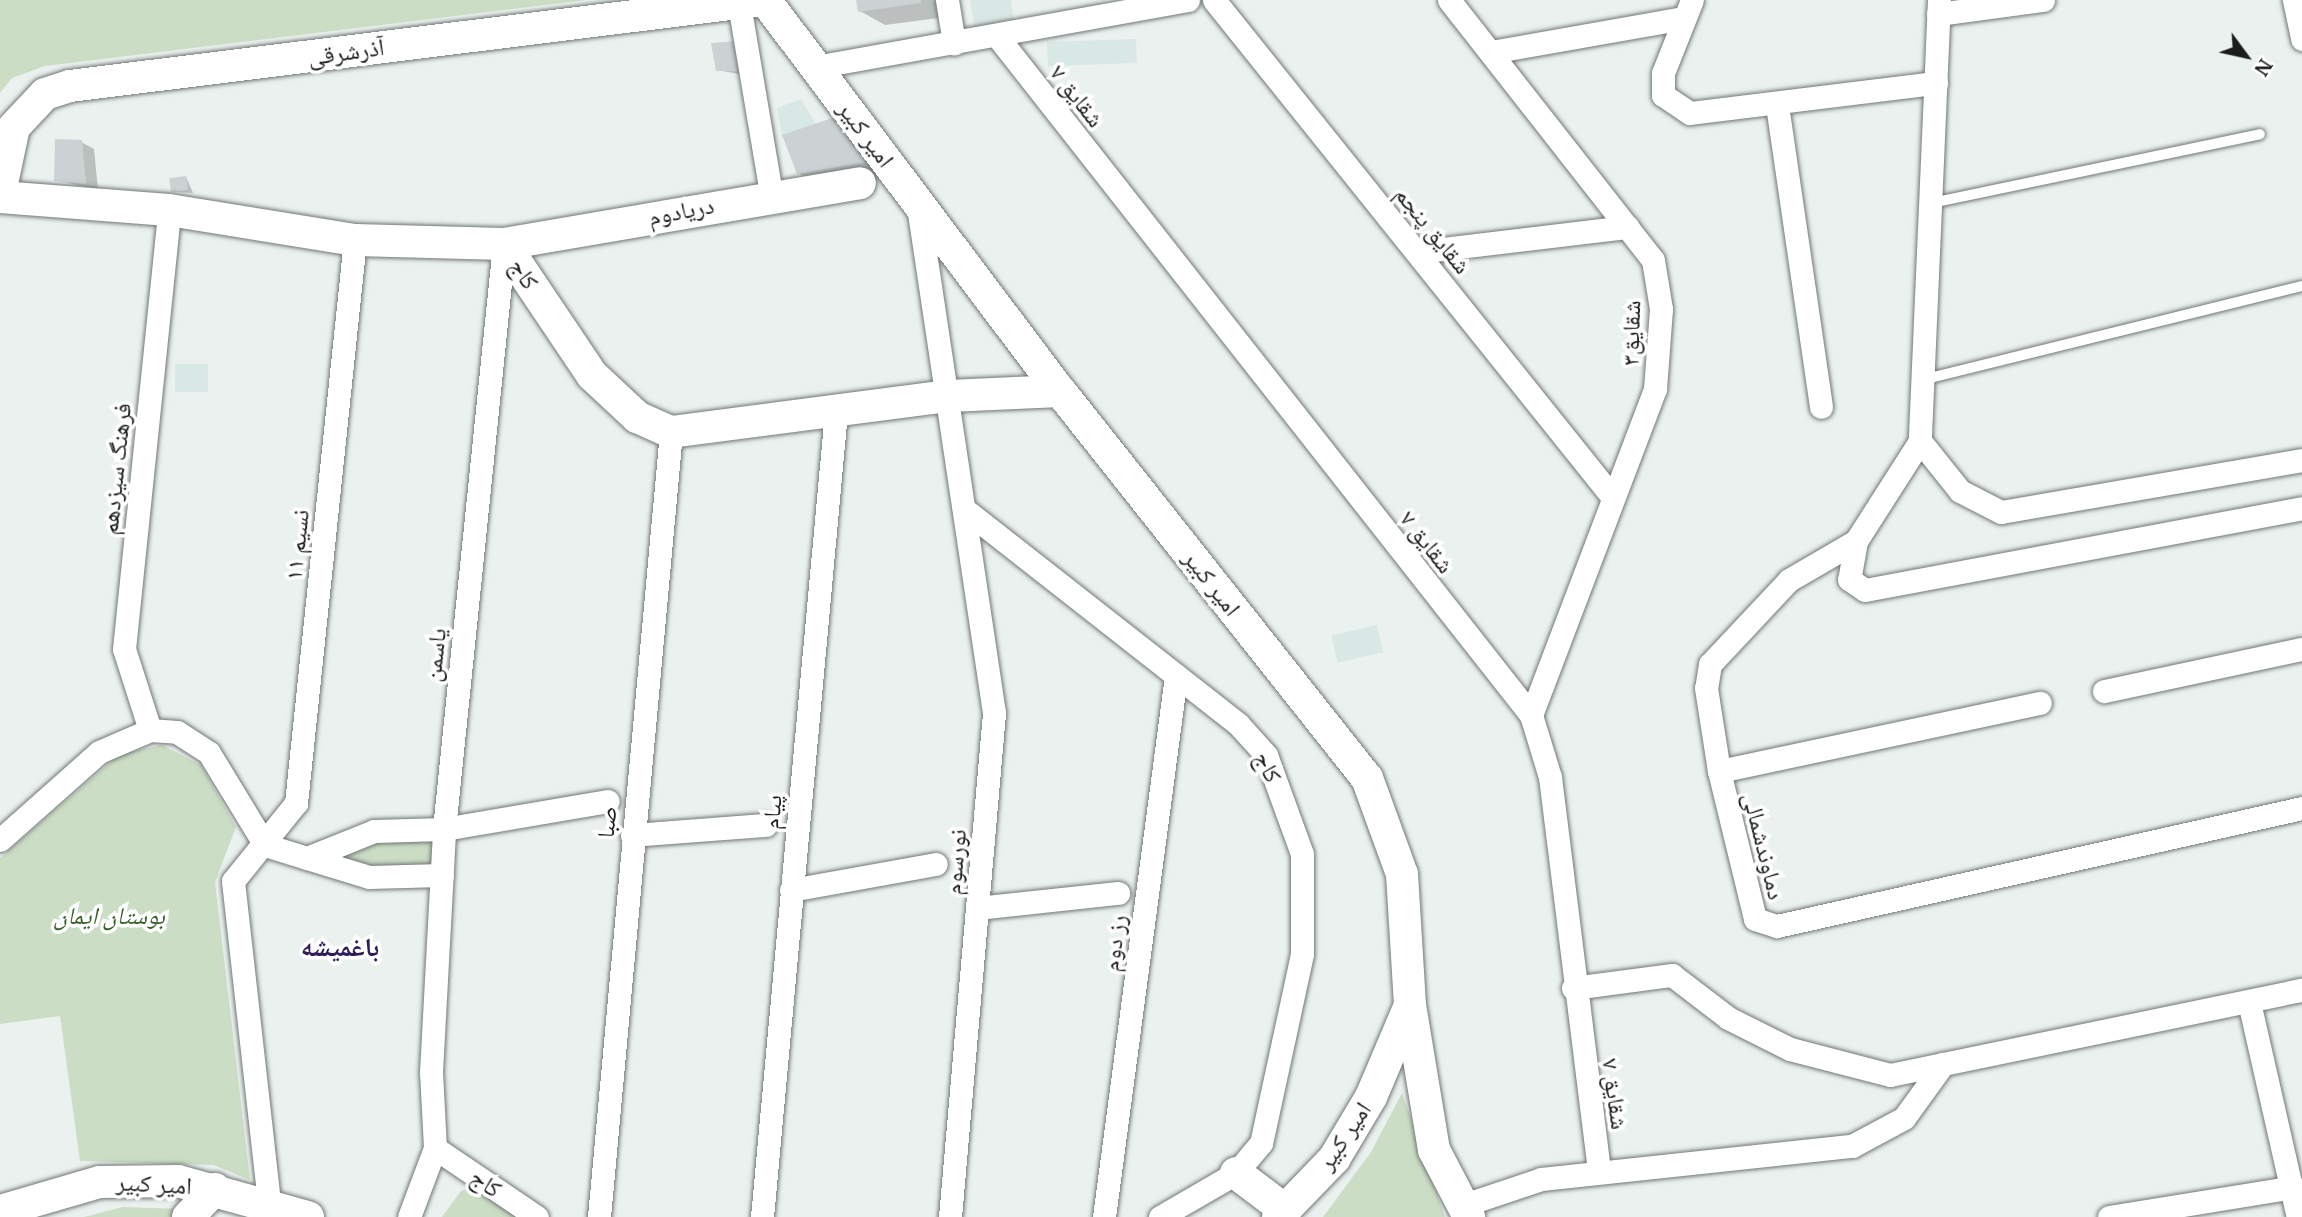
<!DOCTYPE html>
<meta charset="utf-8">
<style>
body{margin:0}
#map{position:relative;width:2302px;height:1217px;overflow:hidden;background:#eaf1ef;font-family:Merriweather,"Noto Naskh Arabic",serif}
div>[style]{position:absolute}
.built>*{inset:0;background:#d8e8e4;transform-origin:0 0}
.green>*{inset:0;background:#cbddc4}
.shadow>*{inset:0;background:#0003}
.building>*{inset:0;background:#ccd2d3;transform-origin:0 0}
.roads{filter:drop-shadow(0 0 2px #717775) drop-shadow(0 0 2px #717775)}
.lane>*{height:10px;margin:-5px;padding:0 5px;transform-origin:5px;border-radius:5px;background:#fff}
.street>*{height:23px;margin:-11.5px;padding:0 11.5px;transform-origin:11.5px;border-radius:11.5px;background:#fff}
.secondary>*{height:32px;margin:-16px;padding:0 16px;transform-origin:16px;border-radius:16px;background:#fff}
span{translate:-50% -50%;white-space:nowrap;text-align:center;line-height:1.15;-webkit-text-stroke:7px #fff;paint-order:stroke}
.street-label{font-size:24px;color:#1b1d1d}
.park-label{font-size:24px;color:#396028;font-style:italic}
.neighbourhood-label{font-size:26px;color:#2e1c56;font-weight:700}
.north{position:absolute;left:2211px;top:21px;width:70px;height:70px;-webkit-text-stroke:5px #fff;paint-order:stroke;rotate:123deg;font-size:19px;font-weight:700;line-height:28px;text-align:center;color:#1b1d1d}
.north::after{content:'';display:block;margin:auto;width:24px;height:32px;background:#1b1d1d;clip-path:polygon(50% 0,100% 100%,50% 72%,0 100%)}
</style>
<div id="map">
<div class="built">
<div style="clip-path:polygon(970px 0,1011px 0,1015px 33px,975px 31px)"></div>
<div style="left:1136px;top:39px;width:24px;height:89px;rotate:88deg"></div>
<div style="clip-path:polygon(801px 99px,816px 124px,782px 135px,777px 108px)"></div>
<div style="left:208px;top:364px;width:28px;height:33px;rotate:90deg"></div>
<div style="left:1377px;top:625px;width:28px;height:47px;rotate:77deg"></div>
</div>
<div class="green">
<div style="clip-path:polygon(0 0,586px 0,45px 66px,12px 78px,0 93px)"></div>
<div style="clip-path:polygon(162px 745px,201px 765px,236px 827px,215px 882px,250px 1180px,214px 1165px,80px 1161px,60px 1016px,0 1024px,0 858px,120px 754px)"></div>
<div style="clip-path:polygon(438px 836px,436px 869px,375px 872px,327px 855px,375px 838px)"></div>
<div style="clip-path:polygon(1402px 1093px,1445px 1217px,1323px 1217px,1371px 1152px)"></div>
<div style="clip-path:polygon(478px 1184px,528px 1217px,442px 1217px,461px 1191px)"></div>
<div style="clip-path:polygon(123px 1207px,181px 1209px,173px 1217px,84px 1217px)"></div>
</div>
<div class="shadow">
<div style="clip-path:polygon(858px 0,944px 0,946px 17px,885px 25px,860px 11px)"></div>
<div style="clip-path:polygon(713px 45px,755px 77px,717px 70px)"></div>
<div style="clip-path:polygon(837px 118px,883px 172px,817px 184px,798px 173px)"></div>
<div style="clip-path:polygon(81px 142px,94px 149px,98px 190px,55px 180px)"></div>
<div style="clip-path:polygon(186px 177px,193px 193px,173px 192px)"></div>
</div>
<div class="building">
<div style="clip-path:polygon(856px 0,921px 0,921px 3px,858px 12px)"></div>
<div style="clip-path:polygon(738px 41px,743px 71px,716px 71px,711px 43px)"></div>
<div style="clip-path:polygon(838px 116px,865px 162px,797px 174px,782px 135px)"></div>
<div style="clip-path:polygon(55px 139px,82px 140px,86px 184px,54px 181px)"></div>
<div style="left:186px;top:176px;width:14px;height:17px;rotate:82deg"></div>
</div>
<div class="roads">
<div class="lane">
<div style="left:1931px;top:203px;width:336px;rotate:-11.8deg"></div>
<div style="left:1922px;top:380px;width:391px;rotate:-13.9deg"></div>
</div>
<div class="street">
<div style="left:947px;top:0;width:44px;rotate:80.8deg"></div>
<div style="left:1214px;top:0;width:633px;rotate:51.28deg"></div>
<div style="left:1449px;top:0;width:330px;rotate:51.9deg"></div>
<div style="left:1653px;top:260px;width:50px;rotate:80.7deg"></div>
<div style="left:1661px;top:309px;width:80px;rotate:94.3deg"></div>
<div style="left:1655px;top:389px;width:349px;rotate:110.8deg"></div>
<div style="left:1692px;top:0;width:79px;rotate:111.7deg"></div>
<div style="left:1663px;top:73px;width:22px;rotate:90deg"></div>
<div style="left:1663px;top:95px;width:32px;rotate:34deg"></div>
<div style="left:1690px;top:113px;width:248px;rotate:-7deg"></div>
<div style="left:1939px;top:0;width:441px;rotate:92.5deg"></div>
<div style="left:1920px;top:441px;width:119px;rotate:122.6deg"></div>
<div style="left:1856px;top:541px;width:78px;rotate:149.8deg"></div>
<div style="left:1789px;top:580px;width:115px;rotate:133.2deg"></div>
<div style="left:1710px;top:664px;width:24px;rotate:99deg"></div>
<div style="left:1706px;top:688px;width:84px;rotate:81.1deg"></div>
<div style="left:1719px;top:771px;width:152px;rotate:76.3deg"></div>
<div style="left:1755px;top:919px;width:23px;rotate:18deg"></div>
<div style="left:1777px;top:926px;width:538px;rotate:-12.67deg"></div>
<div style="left:2294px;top:0;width:40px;rotate:78deg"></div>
<div style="left:739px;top:4px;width:193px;rotate:80.4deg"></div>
<div style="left:1938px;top:14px;width:106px;rotate:-7.6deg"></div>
<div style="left:997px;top:36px;width:864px;rotate:51.82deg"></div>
<div style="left:1531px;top:715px;width:65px;rotate:73deg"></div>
<div style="left:1550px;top:777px;width:398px;rotate:82.9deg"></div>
<div style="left:1491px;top:52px;width:195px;rotate:-10deg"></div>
<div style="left:815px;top:67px;width:379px;rotate:-10.2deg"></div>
<div style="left:1777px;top:105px;width:305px;rotate:81.7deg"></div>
<div style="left:918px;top:206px;width:513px;rotate:81.47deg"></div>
<div style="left:994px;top:713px;width:506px;rotate:94.99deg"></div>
<div style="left:1417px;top:252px;width:212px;rotate:-6.8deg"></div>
<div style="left:1920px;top:441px;width:64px;rotate:51.3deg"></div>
<div style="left:1960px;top:491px;width:46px;rotate:27.1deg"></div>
<div style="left:2001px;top:512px;width:305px;rotate:-9.8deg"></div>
<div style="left:969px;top:513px;width:342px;rotate:38.1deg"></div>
<div style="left:1238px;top:724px;width:42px;rotate:47.9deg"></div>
<div style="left:1266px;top:755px;width:105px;rotate:70deg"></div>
<div style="left:1302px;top:854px;width:100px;rotate:90deg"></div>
<div style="left:1302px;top:954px;width:193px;rotate:102.2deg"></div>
<div style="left:1261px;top:1143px;width:39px;rotate:130deg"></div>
<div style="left:1236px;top:1173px;width:88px;rotate:149.9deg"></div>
<div style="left:1856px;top:541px;width:39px;rotate:100deg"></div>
<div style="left:1849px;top:579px;width:19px;rotate:35deg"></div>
<div style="left:1865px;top:590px;width:445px;rotate:-10.6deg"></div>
<div style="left:2104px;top:691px;width:202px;rotate:-12deg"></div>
<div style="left:150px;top:730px;width:85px;rotate:-107.8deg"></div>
<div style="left:124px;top:649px;width:441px;rotate:-84.1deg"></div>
<div style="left:1719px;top:771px;width:328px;rotate:-12deg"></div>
<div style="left:632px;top:835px;width:134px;rotate:-4.3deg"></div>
<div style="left:0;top:840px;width:132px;rotate:-41.6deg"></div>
<div style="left:99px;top:752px;width:56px;rotate:-23.3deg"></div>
<div style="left:150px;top:730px;width:27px;rotate:4deg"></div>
<div style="left:177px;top:732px;width:38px;rotate:33deg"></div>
<div style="left:209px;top:753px;width:108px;rotate:58.7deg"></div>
<div style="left:265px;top:845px;width:44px;rotate:17.2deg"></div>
<div style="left:442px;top:875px;width:73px;rotate:178.4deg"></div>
<div style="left:369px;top:877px;width:65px;rotate:-163deg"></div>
<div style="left:307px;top:858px;width:72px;rotate:-21.9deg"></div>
<div style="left:374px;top:831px;width:70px;rotate:-1.6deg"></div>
<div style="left:444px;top:829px;width:166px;rotate:-9.7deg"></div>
<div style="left:791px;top:890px;width:147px;rotate:-10.2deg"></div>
<div style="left:977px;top:908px;width:142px;rotate:-6.1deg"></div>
<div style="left:1573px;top:988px;width:100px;rotate:-7.5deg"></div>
<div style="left:1672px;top:975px;width:71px;rotate:37.5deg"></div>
<div style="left:1728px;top:1018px;width:69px;rotate:26.6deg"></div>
<div style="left:1790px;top:1049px;width:103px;rotate:14.6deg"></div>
<div style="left:1890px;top:1075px;width:421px;rotate:-11.7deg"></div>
<div style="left:2249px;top:1002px;width:221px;rotate:77.2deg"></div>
<div style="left:435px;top:1148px;width:123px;rotate:34.1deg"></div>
<div style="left:269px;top:1202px;width:323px;rotate:-96.4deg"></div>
<div style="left:233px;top:881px;width:100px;rotate:-51.1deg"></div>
<div style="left:296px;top:803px;width:566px;rotate:-84.02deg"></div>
<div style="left:1461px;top:1206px;width:84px;rotate:-18.6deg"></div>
<div style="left:1541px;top:1179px;width:313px;rotate:-6.1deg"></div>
<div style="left:1852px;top:1146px;width:59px;rotate:-28.3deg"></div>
<div style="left:1904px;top:1118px;width:67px;rotate:-54.2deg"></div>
<div style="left:409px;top:1217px;width:74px;rotate:-69.4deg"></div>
<div style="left:435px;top:1148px;width:76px;rotate:-93deg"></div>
<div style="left:431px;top:1072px;width:243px;rotate:-86.9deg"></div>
<div style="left:444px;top:829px;width:588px;rotate:-84.14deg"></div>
<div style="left:599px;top:1217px;width:788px;rotate:-84.76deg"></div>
<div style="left:762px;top:1217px;width:808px;rotate:-84.75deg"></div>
<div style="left:1104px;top:1217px;width:546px;rotate:-82.42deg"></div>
<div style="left:2109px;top:1217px;width:187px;rotate:-9.2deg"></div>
</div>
<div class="secondary">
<div style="left:765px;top:0;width:490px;rotate:53deg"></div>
<div style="left:1060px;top:391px;width:494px;rotate:51.6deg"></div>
<div style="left:1367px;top:778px;width:102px;rotate:70deg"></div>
<div style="left:1402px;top:874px;width:131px;rotate:86.5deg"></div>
<div style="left:1410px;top:1005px;width:147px;rotate:80.6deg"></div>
<div style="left:1434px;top:1150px;width:76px;rotate:62.4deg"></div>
<div style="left:0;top:193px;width:67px;rotate:-78deg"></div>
<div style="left:14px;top:127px;width:45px;rotate:-46.8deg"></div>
<div style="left:45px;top:94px;width:26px;rotate:-18deg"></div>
<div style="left:70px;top:86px;width:697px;rotate:-7.08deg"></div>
<div style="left:0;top:197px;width:169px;rotate:4.4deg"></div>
<div style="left:169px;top:210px;width:188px;rotate:9.2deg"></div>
<div style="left:355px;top:240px;width:149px;rotate:1.5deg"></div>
<div style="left:504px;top:244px;width:361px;rotate:-9.7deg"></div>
<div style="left:504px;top:244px;width:158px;rotate:56.1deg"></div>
<div style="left:592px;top:375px;width:62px;rotate:43deg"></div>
<div style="left:637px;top:417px;width:37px;rotate:24deg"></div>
<div style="left:671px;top:432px;width:280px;rotate:-7.4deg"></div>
<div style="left:949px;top:396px;width:111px;rotate:-2.6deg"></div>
<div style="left:1236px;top:1173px;width:61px;rotate:37.1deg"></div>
<div style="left:0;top:1211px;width:104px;rotate:-16.2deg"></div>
<div style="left:100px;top:1182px;width:78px;rotate:-0.7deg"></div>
<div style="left:178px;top:1181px;width:135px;rotate:15.5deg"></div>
<div style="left:188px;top:1217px;width:39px;rotate:-46deg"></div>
<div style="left:1278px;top:1217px;width:81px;rotate:-46deg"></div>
<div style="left:1334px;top:1159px;width:72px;rotate:-59.2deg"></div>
<div style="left:1371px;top:1097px;width:100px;rotate:-67deg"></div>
</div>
</div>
<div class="street-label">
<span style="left:346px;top:52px;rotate:-8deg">آذرشرقی</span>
<span style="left:1077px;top:96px;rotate:52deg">شقایق ۷</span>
<span style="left:866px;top:134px;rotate:53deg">امیر کبیر</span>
<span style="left:681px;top:211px;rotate:-11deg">دریادوم</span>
<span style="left:1433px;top:230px;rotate:51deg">شقایق پنجم</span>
<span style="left:524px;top:274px;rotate:56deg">کاج</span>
<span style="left:1631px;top:333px;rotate:-88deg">شقایق۳</span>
<span style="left:116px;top:469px;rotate:-84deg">فرهنگ سیزدهم</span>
<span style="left:1427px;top:542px;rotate:52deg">شقایق ۷</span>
<span style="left:297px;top:545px;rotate:-84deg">نسیم ۱۱</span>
<span style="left:1212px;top:583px;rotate:52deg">امیر کبیر</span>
<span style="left:435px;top:655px;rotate:-84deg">یاسمن</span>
<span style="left:1268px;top:767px;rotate:63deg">کاج</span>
<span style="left:772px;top:812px;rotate:-85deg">پیام</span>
<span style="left:607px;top:822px;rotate:-84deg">صبا</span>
<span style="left:1764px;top:846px;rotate:76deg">دماوندشمالی</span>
<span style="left:955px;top:862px;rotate:-85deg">نورسوم</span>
<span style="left:1114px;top:943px;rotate:-82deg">رز دوم</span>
<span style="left:1615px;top:1094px;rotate:82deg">شقایق ۷</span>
<span style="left:1344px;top:1136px;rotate:-56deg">امیر کبیر</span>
<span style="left:486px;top:1183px;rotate:34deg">کاج</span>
<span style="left:154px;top:1184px;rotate:3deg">امیر کبیر</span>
</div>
<div class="park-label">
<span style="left:109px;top:916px">بوستان ایمان</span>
</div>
<div class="neighbourhood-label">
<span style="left:340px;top:947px">باغمیشه</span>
</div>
<div class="north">N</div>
</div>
